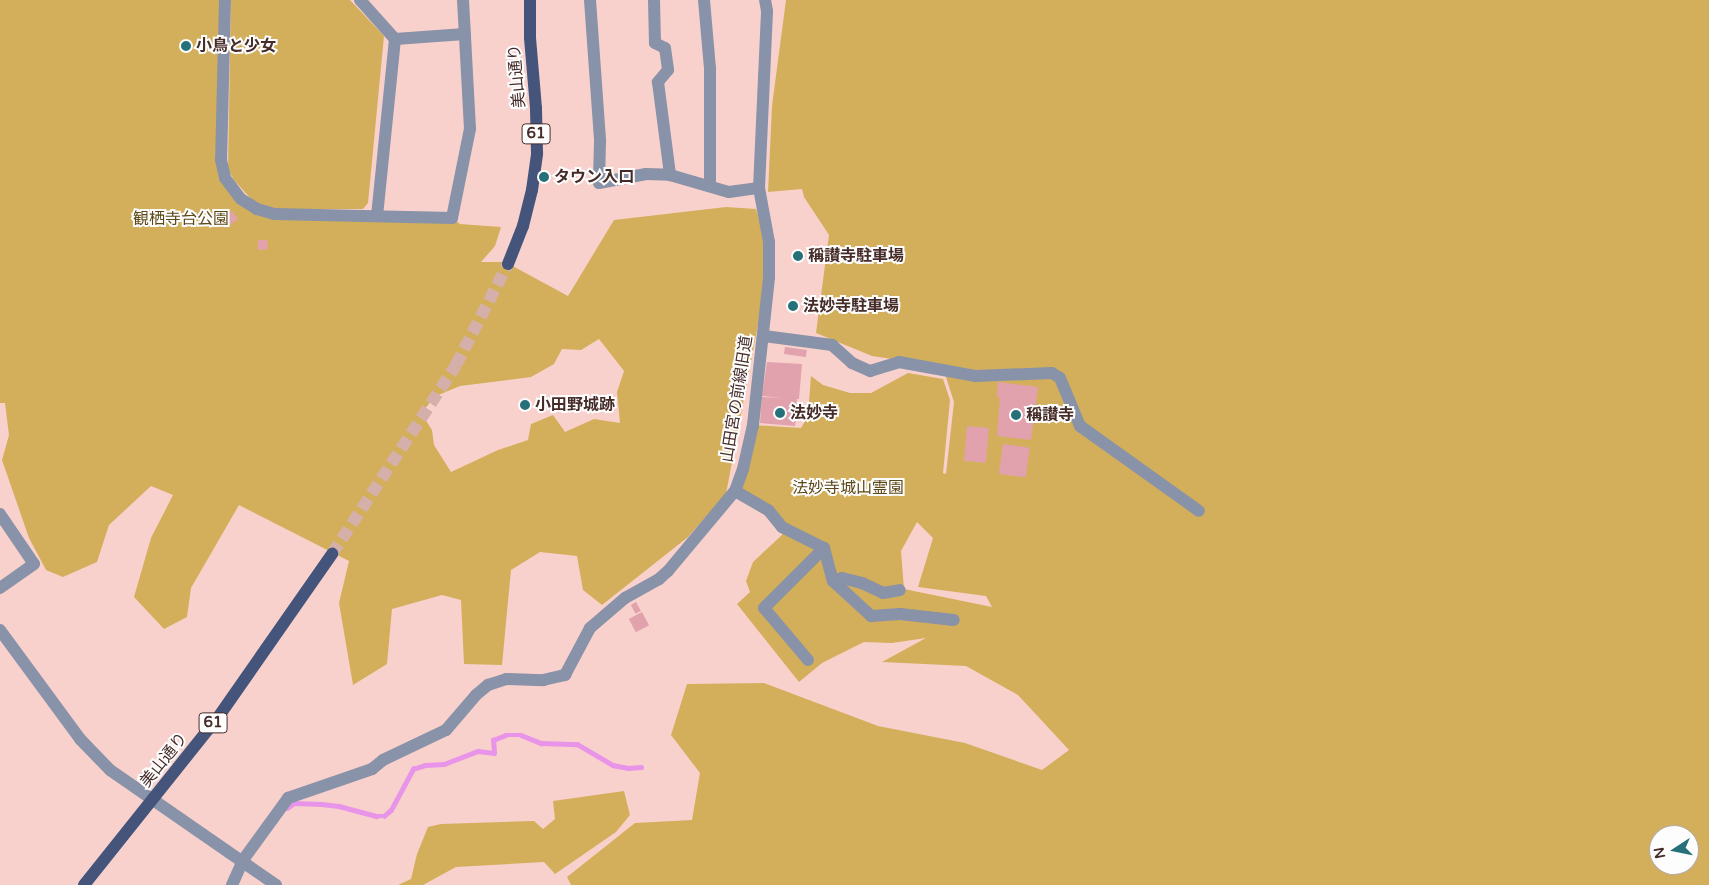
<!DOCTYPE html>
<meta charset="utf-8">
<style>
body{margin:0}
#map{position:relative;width:1709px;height:885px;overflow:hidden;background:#f9d1cc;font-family:"Varela Round","Noto Sans JP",sans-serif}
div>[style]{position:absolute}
.green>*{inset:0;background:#d3af5b}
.stream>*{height:4.5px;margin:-2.25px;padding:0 2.25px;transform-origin:2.25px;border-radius:2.25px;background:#e894e9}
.building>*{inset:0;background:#e1a1ad;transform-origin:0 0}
.major-tunnel>*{height:12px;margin-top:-6px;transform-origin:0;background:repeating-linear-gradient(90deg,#d5b0ab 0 12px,transparent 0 18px)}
.minor>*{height:12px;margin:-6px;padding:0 6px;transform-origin:6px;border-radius:6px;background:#8892a8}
.major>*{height:12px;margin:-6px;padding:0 6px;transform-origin:6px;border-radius:6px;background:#44547a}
.dots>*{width:14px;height:14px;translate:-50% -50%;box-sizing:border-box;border:2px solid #fdfdfd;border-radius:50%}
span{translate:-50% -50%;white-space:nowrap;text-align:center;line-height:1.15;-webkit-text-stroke:4px #fdfdfd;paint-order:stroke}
.shield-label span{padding:1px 4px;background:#fdfdfd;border:1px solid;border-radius:4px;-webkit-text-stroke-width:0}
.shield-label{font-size:15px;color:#462c29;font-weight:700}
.poi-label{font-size:16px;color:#462c29;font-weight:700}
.left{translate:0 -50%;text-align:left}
.street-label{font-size:16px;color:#462c29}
.park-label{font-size:16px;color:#5c4817}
.north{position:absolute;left:1649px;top:825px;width:50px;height:50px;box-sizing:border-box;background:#fdfdfd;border:1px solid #b4a9a8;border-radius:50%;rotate:259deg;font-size:14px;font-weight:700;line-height:20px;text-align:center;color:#462c29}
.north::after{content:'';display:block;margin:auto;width:18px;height:22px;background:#267079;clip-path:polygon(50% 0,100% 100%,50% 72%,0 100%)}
</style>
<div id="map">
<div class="green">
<div style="clip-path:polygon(evenodd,0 0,225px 0,225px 178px,257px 209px,452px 218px,460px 224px,501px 227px,495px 246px,481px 262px,505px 262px,568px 296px,614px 220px,726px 207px,756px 209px,764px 235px,766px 282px,726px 494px,688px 537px,602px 605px,583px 590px,577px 556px,540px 552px,511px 570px,502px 665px,464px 664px,461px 600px,442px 595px,392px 609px,387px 664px,353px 685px,339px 603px,349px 561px,239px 505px,191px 588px,187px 617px,164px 629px,134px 597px,151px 538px,173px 495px,151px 486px,109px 525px,97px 562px,63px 577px,46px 570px,29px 538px,2px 460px,9px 435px,5px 403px,0 403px,0 0,599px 339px,624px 371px,617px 392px,620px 423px,594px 419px,565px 432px,553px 415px,531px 424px,528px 440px,498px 450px,451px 472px,434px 445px,432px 430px,421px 413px,436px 396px,460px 386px,531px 377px,554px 364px,562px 349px,581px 350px,599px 339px)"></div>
<div style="clip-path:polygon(231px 0,350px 0,384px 36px,368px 203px,363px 209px,278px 209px,261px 205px,251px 199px,234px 180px,228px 169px)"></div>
<div style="clip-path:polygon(evenodd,786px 0,1709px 0,1709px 885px,571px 885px,567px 877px,635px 823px,692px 820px,700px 773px,671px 735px,687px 684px,764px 683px,878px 726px,965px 743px,1042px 770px,1069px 750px,1018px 695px,966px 666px,882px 662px,926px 638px,892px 643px,864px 642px,822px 663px,799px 682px,737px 604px,750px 592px,746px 581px,753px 562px,782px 535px,782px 527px,735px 491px,753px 425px,801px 428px,808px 416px,811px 376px,823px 385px,850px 393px,871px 393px,908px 373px,943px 379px,950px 400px,943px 473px,946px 474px,954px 402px,946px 377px,947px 367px,872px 356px,816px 333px,829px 235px,804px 197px,802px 189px,768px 192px,772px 106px,786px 0,917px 522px,933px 538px,918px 587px,986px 596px,992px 607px,904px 589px,901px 551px,917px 522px,786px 0,1659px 835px,1689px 835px,1689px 865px,1659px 865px,1659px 835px)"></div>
<div style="clip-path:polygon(624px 791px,630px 815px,616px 832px,555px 874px,544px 862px,456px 867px,423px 885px,398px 885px,411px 879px,417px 854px,428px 827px,441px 824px,534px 821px,543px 829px,555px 819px,553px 801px)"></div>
</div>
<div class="stream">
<div style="left:287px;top:808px;width:9px;rotate:-36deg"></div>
<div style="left:294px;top:803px;width:27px;rotate:2deg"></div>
<div style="left:321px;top:804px;width:18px;rotate:6deg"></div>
<div style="left:339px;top:806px;width:39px;rotate:15deg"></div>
<div style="left:377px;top:816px;width:7px"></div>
<div style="left:384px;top:816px;width:9px;rotate:-41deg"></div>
<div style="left:391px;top:810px;width:47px;rotate:-61.8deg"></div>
<div style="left:413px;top:769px;width:13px;rotate:-18deg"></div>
<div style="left:425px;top:765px;width:19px;rotate:-3deg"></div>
<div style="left:444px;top:764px;width:36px;rotate:-21deg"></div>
<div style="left:478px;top:751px;width:16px;rotate:7deg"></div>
<div style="left:494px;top:753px;width:13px;rotate:-94deg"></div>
<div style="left:493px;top:740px;width:14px;rotate:-21deg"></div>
<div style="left:506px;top:735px;width:15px"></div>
<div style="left:521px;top:735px;width:22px;rotate:22deg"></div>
<div style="left:541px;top:743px;width:36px;rotate:2deg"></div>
<div style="left:577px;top:744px;width:42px;rotate:30.3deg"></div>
<div style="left:613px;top:765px;width:15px;rotate:11deg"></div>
<div style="left:628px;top:768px;width:13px;rotate:-4deg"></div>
</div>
<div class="building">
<div style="left:232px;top:211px;width:10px;height:15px;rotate:53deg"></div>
<div style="clip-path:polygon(258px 240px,267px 240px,268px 249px,258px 250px)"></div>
<div style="left:785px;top:347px;width:22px;height:7px;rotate:8deg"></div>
<div style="clip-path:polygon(767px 362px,802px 364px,799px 399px,797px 399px,796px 407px,800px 407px,799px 419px,796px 418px,795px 426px,760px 423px,762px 397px,782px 398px,762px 396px)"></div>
<div style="clip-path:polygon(998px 382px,1038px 387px,1031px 440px,997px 436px,1000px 398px,997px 397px)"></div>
<div style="left:967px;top:426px;width:22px;height:35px;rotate:5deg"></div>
<div style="left:1003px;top:444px;width:27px;height:30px;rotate:8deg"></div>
<div style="left:636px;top:602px;width:10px;height:6px;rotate:61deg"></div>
<div style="left:642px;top:612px;width:15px;height:15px;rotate:62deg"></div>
</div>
<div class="major-tunnel">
<div style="left:332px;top:554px;width:226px;rotate:-56.7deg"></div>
<div style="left:456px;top:365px;width:114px;rotate:-62.8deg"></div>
</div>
<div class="minor">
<div style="left:225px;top:0;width:160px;rotate:91.4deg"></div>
<div style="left:221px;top:160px;width:18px;rotate:77deg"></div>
<div style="left:225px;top:178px;width:26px;rotate:53deg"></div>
<div style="left:241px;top:199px;width:19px;rotate:32deg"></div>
<div style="left:257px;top:209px;width:18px;rotate:16deg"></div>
<div style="left:274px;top:214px;width:178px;rotate:1.3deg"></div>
<div style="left:452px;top:218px;width:91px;rotate:-78.6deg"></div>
<div style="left:470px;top:129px;width:129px;rotate:-93.1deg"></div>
<div style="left:360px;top:0;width:52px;rotate:48.1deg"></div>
<div style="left:395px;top:39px;width:178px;rotate:95.8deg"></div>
<div style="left:590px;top:0;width:141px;rotate:85.9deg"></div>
<div style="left:600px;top:141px;width:42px;rotate:91.4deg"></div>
<div style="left:599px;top:183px;width:48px;rotate:-10.8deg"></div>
<div style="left:646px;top:174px;width:24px;rotate:2deg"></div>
<div style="left:670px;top:175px;width:61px;rotate:16.1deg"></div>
<div style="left:729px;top:192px;width:30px;rotate:-8deg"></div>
<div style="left:654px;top:0;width:43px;rotate:88.7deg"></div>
<div style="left:655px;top:43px;width:11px;rotate:27deg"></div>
<div style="left:665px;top:48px;width:22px;rotate:82deg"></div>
<div style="left:668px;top:70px;width:16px;rotate:130deg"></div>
<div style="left:658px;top:82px;width:94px;rotate:82.6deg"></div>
<div style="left:704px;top:0;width:68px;rotate:85deg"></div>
<div style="left:710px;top:68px;width:118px;rotate:90deg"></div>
<div style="left:395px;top:39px;width:70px;rotate:-4.1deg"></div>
<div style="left:764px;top:336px;width:69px;rotate:7.5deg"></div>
<div style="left:832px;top:345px;width:27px;rotate:42deg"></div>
<div style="left:852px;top:363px;width:20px;rotate:24deg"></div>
<div style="left:870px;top:371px;width:30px;rotate:-17deg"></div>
<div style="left:899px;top:362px;width:77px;rotate:10.4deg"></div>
<div style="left:975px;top:376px;width:77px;rotate:-2.2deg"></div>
<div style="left:1052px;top:373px;width:9px;rotate:32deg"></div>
<div style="left:1060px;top:378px;width:52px;rotate:67.4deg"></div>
<div style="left:1080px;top:426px;width:146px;rotate:35.5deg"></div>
<div style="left:735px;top:491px;width:39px;rotate:30deg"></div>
<div style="left:769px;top:511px;width:21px;rotate:51deg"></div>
<div style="left:782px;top:527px;width:47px;rotate:26.6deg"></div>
<div style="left:824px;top:548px;width:34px;rotate:75deg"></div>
<div style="left:833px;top:581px;width:52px;rotate:42.6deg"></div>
<div style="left:871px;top:616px;width:29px;rotate:-4deg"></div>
<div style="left:900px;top:614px;width:54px;rotate:6.3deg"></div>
<div style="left:0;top:514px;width:60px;rotate:55.8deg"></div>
<div style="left:34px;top:564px;width:42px;rotate:144.8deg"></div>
<div style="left:833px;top:581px;width:9px;rotate:-18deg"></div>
<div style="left:842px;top:578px;width:21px;rotate:14deg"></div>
<div style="left:862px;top:583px;width:23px;rotate:25deg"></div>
<div style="left:883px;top:593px;width:17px;rotate:-10deg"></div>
<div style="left:0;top:630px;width:135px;rotate:53.7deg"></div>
<div style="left:80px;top:739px;width:43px;rotate:45.9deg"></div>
<div style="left:110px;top:770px;width:202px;rotate:34.7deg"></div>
<div style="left:808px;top:660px;width:68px;rotate:-130.2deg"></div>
<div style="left:764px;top:608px;width:85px;rotate:-45deg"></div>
<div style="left:232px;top:885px;width:27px;rotate:-66deg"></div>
<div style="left:243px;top:860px;width:77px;rotate:-54deg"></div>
<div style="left:288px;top:798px;width:89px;rotate:-19deg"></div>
<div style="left:372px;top:769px;width:14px;rotate:-39deg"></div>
<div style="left:383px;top:760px;width:70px;rotate:-25.5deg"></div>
<div style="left:446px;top:730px;width:46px;rotate:-49.4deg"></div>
<div style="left:476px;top:695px;width:16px;rotate:-40deg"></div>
<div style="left:488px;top:685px;width:19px;rotate:-18deg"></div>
<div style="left:506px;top:679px;width:37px;rotate:2deg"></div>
<div style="left:543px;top:680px;width:23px;rotate:-13deg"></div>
<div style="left:565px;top:675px;width:53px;rotate:-62deg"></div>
<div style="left:590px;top:628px;width:46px;rotate:-40.6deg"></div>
<div style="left:625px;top:598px;width:39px;rotate:-29deg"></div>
<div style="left:659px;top:579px;width:12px;rotate:-42deg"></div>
<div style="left:668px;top:571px;width:104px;rotate:-50.1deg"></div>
<div style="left:735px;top:491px;width:23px;rotate:-70deg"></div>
<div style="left:743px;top:469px;width:45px;rotate:-77.2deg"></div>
<div style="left:753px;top:425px;width:149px;rotate:-83.8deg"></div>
<div style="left:769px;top:277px;width:35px;rotate:-90deg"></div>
<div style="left:769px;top:242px;width:55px;rotate:-100.5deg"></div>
<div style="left:759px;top:188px;width:177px;rotate:-87.4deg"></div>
<div style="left:767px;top:11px;width:11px;rotate:-100deg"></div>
</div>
<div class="major">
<div style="left:508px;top:264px;width:41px;rotate:-68.5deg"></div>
<div style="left:523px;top:226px;width:37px;rotate:-76deg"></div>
<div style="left:532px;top:190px;width:37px;rotate:-82deg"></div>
<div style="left:537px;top:153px;width:45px;rotate:-91.3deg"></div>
<div style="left:536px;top:108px;width:70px;rotate:-94.9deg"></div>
<div style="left:530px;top:38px;width:38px;rotate:-90deg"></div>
<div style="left:84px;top:885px;width:216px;rotate:-51.4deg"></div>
<div style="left:219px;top:716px;width:198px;rotate:-55.1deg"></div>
</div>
<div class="dots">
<div style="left:186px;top:46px;background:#267079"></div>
<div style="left:544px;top:177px;background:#267079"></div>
<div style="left:798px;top:256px;background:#267079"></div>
<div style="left:793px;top:306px;background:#267079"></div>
<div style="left:525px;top:405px;background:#267079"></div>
<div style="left:780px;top:413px;background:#267079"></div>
<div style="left:1016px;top:415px;background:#267079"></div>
</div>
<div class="shield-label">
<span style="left:536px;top:134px">61</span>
<span style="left:213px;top:723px">61</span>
</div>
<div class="poi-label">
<span class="left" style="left:196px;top:46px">小鳥と少女</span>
<span class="left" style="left:554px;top:177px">タウン入口</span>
<span class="left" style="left:808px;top:256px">稱讃寺駐車場</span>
<span class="left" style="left:803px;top:306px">法妙寺駐車場</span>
<span class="left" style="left:535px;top:405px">小田野城跡</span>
<span class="left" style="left:790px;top:413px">法妙寺</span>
<span class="left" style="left:1026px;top:415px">稱讃寺</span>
</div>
<div class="street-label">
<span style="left:517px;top:76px;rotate:-95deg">美山通り</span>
<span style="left:737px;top:399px;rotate:-81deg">山田宮の前線旧道</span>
<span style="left:164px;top:760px;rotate:-51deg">美山通り</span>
</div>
<div class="park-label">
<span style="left:181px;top:219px">観栖寺台公園</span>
<span style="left:848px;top:488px">法妙寺城山霊園</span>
</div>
<div class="north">N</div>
</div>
